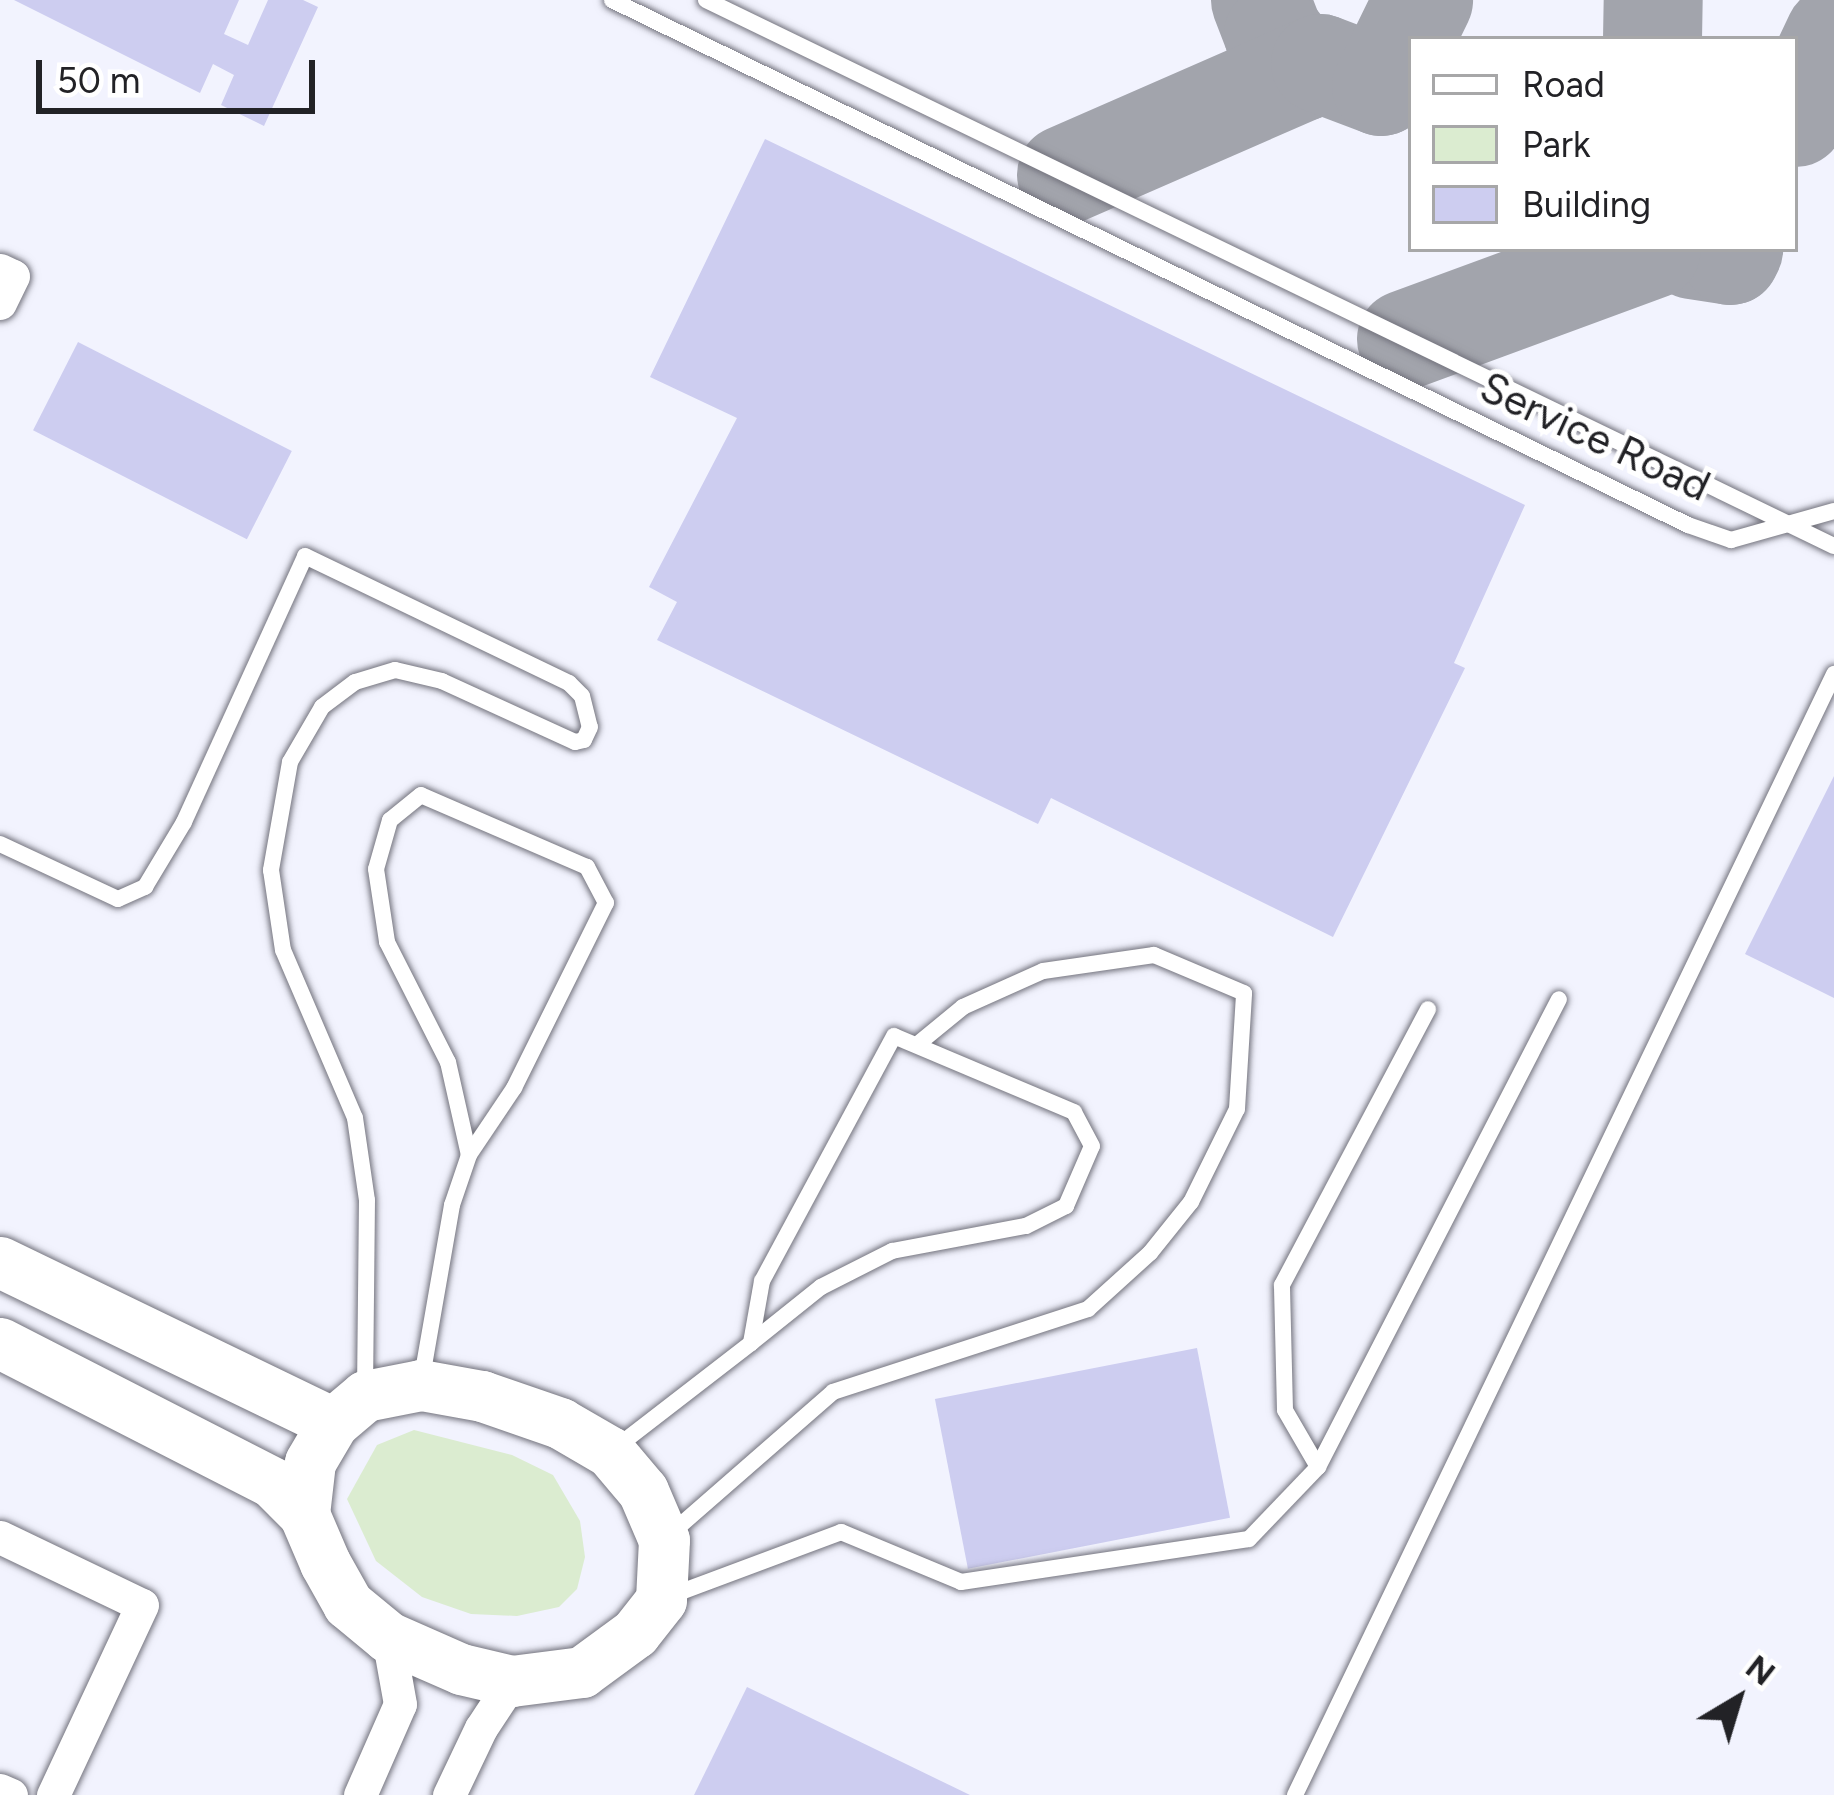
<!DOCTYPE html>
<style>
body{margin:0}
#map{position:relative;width:1834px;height:1795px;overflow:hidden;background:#f2f3fe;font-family:Figtree,sans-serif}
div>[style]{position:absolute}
.green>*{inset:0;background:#dbecd0}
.taxiway>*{height:99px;margin:-49.5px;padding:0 49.5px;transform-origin:49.5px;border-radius:49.5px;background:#a2a4ac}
.building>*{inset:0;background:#cdcdf0;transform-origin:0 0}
.roads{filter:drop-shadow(0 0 3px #73737d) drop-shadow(0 0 3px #73737d)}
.lane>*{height:16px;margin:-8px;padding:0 8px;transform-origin:8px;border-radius:8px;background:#fff}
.street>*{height:33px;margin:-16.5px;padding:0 16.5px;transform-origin:16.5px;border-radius:16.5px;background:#fff}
.primary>*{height:51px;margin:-25.5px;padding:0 25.5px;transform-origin:25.5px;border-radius:25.5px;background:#fff}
span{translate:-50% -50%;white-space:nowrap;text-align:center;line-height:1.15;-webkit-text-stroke:10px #fff;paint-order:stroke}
.street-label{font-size:42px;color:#222226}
.legend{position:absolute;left:1408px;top:36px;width:390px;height:216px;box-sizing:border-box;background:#fff;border:3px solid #a7a7a8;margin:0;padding:15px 21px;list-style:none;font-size:36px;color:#222226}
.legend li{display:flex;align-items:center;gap:24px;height:60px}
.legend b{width:60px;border:3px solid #a7a7a8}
.north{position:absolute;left:1678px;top:1639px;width:120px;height:120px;-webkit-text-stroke:9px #fff;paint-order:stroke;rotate:38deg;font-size:33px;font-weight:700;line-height:48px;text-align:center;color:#222226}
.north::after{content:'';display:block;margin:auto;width:42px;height:54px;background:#222226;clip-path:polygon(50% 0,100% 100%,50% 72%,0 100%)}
.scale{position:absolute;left:36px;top:60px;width:279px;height:54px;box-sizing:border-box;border:6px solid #222226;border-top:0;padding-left:15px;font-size:36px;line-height:42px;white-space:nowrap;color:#222226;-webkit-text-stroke:9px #fff;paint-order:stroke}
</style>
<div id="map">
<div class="green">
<div style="clip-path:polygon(414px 1430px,512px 1455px,553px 1475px,580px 1521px,585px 1557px,577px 1589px,559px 1607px,517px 1616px,471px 1614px,422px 1597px,376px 1561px,347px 1499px,377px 1445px)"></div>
</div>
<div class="taxiway">
<div style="left:1260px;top:0;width:36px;rotate:69deg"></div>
<div style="left:1273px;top:34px;width:47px;rotate:51.9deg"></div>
<div style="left:1652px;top:39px;width:39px;rotate:-89deg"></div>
<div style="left:1795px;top:117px;width:91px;rotate:-64.6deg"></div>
<div style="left:1066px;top:174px;width:277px;rotate:-23.6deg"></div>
<div style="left:1320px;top:63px;width:65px;rotate:20.7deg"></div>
<div style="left:1381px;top:86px;width:96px;rotate:-64deg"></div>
<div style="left:1692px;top:249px;width:38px;rotate:9deg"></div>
<div style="left:1730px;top:255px;width:7px;rotate:-63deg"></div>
<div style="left:1406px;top:339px;width:261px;rotate:-20.2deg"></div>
</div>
<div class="building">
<div style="clip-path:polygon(14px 0,239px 0,224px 34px,248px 45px,268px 0,303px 0,318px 7px,264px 126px,221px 105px,234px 75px,213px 64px,200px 93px)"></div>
<div style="clip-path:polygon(765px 139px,1525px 505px,1454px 663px,1465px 668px,1333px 937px,1051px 798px,1038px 824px,657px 640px,677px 602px,649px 587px,737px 418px,650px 377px)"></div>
<div style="left:78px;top:342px;width:240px;height:99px;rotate:27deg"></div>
<div style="clip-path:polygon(1834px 776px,1834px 998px,1745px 954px)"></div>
<div style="left:1197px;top:1348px;width:173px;height:267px;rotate:79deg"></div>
<div style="clip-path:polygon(747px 1687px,970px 1795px,694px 1795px)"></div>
</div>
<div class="roads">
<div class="lane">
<div style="left:612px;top:0;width:1197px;rotate:26.01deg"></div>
<div style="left:1688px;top:525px;width:46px;rotate:19.2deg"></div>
<div style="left:1731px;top:540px;width:107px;rotate:-15.7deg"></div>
<div style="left:706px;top:0;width:1253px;rotate:25.83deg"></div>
<div style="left:0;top:844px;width:130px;rotate:25deg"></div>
<div style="left:118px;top:899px;width:30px;rotate:-24deg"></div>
<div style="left:145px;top:887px;width:76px;rotate:-59deg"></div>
<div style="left:184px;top:822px;width:292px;rotate:-65.5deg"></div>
<div style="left:305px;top:556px;width:293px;rotate:25.7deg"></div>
<div style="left:569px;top:683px;width:18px;rotate:45deg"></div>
<div style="left:582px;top:696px;width:32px;rotate:76deg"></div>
<div style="left:590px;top:727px;width:14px;rotate:115deg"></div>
<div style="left:584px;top:740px;width:9px;rotate:167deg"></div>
<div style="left:575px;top:742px;width:146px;rotate:-155.4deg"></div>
<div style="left:442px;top:681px;width:48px;rotate:-166.8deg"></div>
<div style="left:395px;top:670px;width:42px;rotate:163.3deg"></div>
<div style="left:355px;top:682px;width:41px;rotate:142.9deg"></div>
<div style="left:322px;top:707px;width:64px;rotate:120.2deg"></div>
<div style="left:290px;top:762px;width:110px;rotate:100deg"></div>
<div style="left:271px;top:870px;width:81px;rotate:81.5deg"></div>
<div style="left:283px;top:950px;width:183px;rotate:66.8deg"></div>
<div style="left:355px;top:1118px;width:83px;rotate:81.7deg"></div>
<div style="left:367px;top:1200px;width:190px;rotate:90.6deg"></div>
<div style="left:422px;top:1377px;width:175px;rotate:-80.1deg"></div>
<div style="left:452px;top:1205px;width:53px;rotate:-71.2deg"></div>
<div style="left:469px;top:1155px;width:81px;rotate:-56.1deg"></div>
<div style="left:514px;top:1088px;width:207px;rotate:-63.6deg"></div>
<div style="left:606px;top:903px;width:41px;rotate:-117.8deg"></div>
<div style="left:587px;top:867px;width:181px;rotate:-156.6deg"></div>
<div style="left:421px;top:795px;width:40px;rotate:141deg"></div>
<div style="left:390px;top:820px;width:51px;rotate:105.9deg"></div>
<div style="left:376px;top:869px;width:74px;rotate:81.4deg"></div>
<div style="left:387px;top:942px;width:135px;rotate:63.1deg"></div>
<div style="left:448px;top:1062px;width:95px;rotate:77.3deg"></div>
<div style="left:614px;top:1449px;width:173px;rotate:-37.7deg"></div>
<div style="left:751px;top:1343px;width:90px;rotate:-38.7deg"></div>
<div style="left:821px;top:1287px;width:80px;rotate:-26.9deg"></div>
<div style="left:892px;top:1251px;width:136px;rotate:-10.6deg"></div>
<div style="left:1026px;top:1226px;width:45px;rotate:-26.6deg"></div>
<div style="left:1066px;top:1206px;width:65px;rotate:-66.6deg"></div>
<div style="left:1092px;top:1146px;width:38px;rotate:-118deg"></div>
<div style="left:1074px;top:1112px;width:195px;rotate:-157.1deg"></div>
<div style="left:894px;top:1036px;width:278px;rotate:118.3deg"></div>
<div style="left:762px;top:1281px;width:63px;rotate:100.1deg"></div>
<div style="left:1318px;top:1467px;width:66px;rotate:-120.1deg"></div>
<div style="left:1285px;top:1410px;width:125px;rotate:-91.4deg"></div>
<div style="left:1282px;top:1285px;width:312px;rotate:-62.1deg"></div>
<div style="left:668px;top:1536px;width:219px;rotate:-41.1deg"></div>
<div style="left:833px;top:1392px;width:268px;rotate:-18deg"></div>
<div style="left:1088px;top:1309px;width:84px;rotate:-42.1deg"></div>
<div style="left:1150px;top:1253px;width:65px;rotate:-51.2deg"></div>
<div style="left:1191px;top:1202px;width:104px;rotate:-63.7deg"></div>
<div style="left:1237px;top:1109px;width:116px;rotate:-86.5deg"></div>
<div style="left:1244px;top:993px;width:98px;rotate:-157.1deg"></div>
<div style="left:1154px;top:955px;width:112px;rotate:171.8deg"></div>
<div style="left:1043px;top:971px;width:88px;rotate:155.8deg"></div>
<div style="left:963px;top:1007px;width:57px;rotate:140.7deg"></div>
<div style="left:670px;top:1596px;width:183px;rotate:-20.5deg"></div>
<div style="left:841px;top:1532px;width:130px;rotate:22.6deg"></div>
<div style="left:961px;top:1582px;width:291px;rotate:-8.5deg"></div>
<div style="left:1249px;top:1539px;width:100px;rotate:-46.2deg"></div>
<div style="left:1318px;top:1467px;width:526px;rotate:-62.75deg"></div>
<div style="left:1295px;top:1795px;width:1244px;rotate:-64.32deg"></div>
</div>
<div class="street">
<div style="left:0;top:270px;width:14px;rotate:25deg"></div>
<div style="left:13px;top:276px;width:30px;rotate:116deg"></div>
<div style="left:0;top:1537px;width:157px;rotate:25.6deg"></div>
<div style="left:142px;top:1605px;width:210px;rotate:115.1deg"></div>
<div style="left:0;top:1790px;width:12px;rotate:24deg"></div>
<div style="left:360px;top:1795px;width:99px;rotate:-66.3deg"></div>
<div style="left:400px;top:1704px;width:68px;rotate:-100.2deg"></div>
<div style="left:449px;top:1795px;width:74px;rotate:-64.5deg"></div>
<div style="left:481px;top:1728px;width:56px;rotate:-56.6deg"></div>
</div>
<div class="primary">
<div style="left:0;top:1262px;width:370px;rotate:25.8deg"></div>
<div style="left:0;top:1343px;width:307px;rotate:27.1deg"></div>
<div style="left:273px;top:1483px;width:44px;rotate:45deg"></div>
<div style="left:421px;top:1385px;width:62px;rotate:10.2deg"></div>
<div style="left:482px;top:1396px;width:83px;rotate:19.1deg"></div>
<div style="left:560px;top:1423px;width:58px;rotate:30.1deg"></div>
<div style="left:610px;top:1452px;width:51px;rotate:49.8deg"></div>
<div style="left:643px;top:1491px;width:53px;rotate:66.8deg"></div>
<div style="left:664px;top:1540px;width:60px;rotate:92.9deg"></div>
<div style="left:661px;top:1600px;width:42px;rotate:128.2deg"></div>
<div style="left:635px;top:1633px;width:66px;rotate:143.7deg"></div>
<div style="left:582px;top:1672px;width:71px;rotate:172.7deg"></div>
<div style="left:512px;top:1681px;width:52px;rotate:-166.8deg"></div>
<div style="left:461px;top:1669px;width:80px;rotate:-156.3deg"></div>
<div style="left:388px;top:1637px;width:52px;rotate:-140.5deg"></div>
<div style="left:348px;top:1604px;width:47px;rotate:-119.3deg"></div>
<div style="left:325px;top:1563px;width:53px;rotate:-113.2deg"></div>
<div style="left:304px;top:1514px;width:52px;rotate:-83.4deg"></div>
<div style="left:310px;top:1462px;width:45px;rotate:-59.5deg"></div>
<div style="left:333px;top:1423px;width:42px;rotate:-40.2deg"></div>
<div style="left:365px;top:1396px;width:57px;rotate:-11.1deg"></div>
</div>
</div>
<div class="street-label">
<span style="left:1595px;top:437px;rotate:25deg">Service Road</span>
</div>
<ul class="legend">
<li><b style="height:15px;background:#fff"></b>Road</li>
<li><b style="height:33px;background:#dbecd0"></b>Park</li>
<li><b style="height:33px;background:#cdcdf0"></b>Building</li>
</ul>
<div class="north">N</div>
<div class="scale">50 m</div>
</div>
